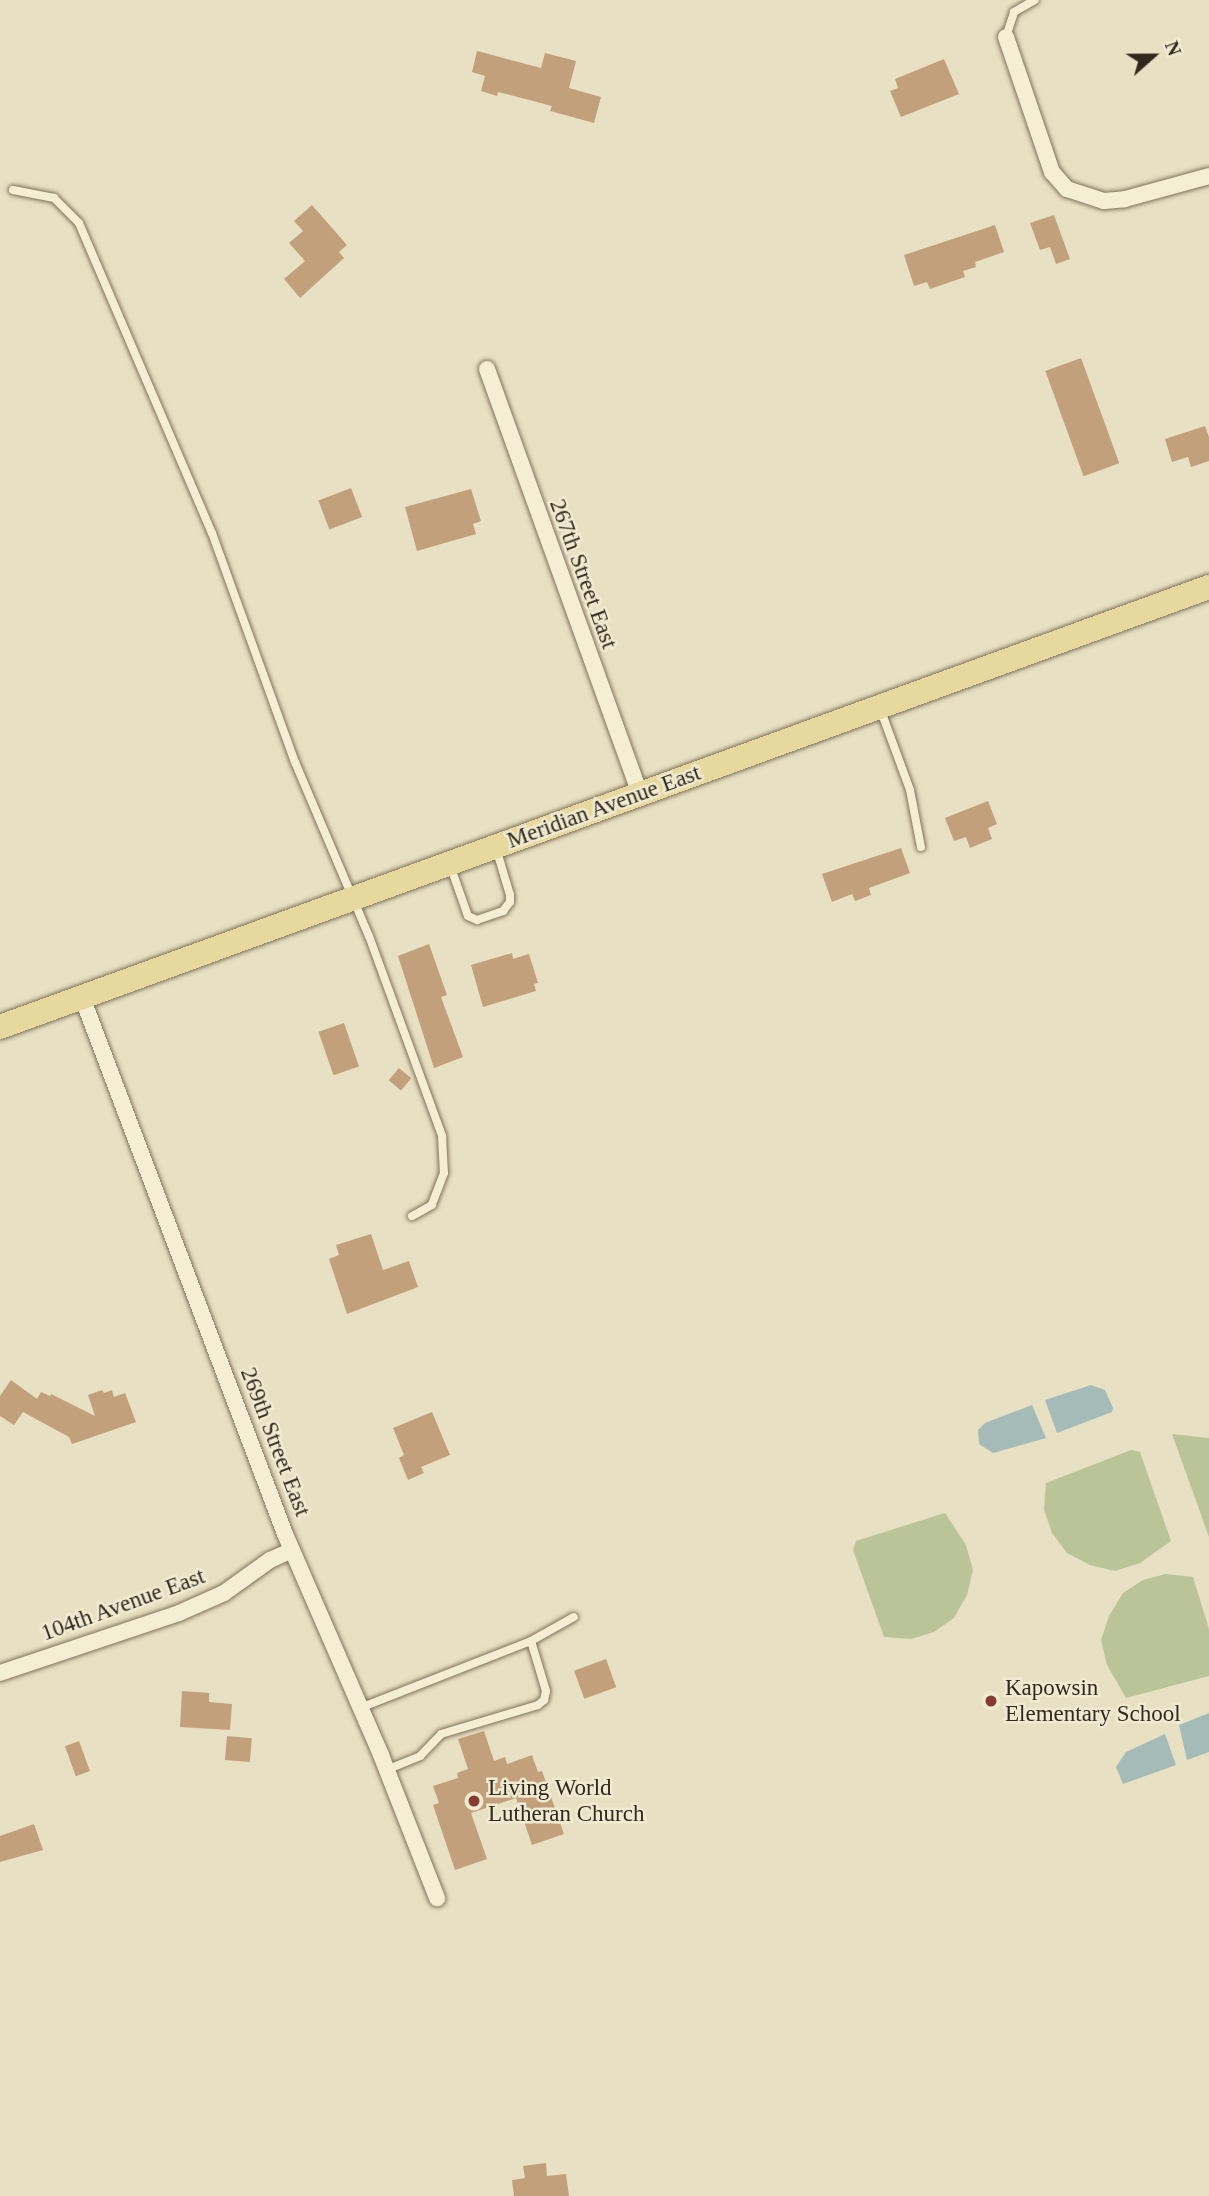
<!DOCTYPE html>
<style>
body{margin:0}
#map{position:relative;width:1209px;height:2196px;overflow:hidden;background:#e8e0c2;font-family:Georgia,serif}
div>[style]{position:absolute}
.green>*{inset:0;background:#bbc498}
.water>*{inset:0;background:#a4bbb7}
.building>*{inset:0;background:#c2a07c;transform-origin:0 0}
.roads{filter:drop-shadow(0 0 2px #80725c) drop-shadow(0 0 2px #80725c)}
.service>*{height:8px;margin:-4px;padding:0 4px;transform-origin:4px;border-radius:4px;background:#f4eed4}
.minor>*{height:16px;margin:-8px;padding:0 8px;transform-origin:8px;border-radius:8px;background:#f4eed4}
.primary>*{height:24px;margin:-12px;padding:0 12px;transform-origin:12px;border-radius:12px;background:#e7d89e}
.dots>*{width:19px;height:19px;translate:-50% -50%;box-sizing:border-box;border:4px solid #f0ead1;border-radius:50%}
span{translate:-50% -50%;white-space:nowrap;text-align:center;line-height:1.15;-webkit-text-stroke:5px #f0ead1;paint-order:stroke}
.street-label{font-size:23px;color:#31291e}
.poi-label{font-size:23px;color:#31291e}
.left{translate:0 -50%;text-align:left}
.north{position:absolute;left:1118px;top:21px;width:70px;height:70px;-webkit-text-stroke:5px #f0ead1;paint-order:stroke;rotate:69deg;font-size:19px;font-weight:700;line-height:28px;text-align:center;color:#31291e}
.north::after{content:'';display:block;margin:auto;width:24px;height:32px;background:#31291e;clip-path:polygon(50% 0,100% 100%,50% 72%,0 100%)}
</style>
<div id="map">
<div class="green">
<div style="clip-path:polygon(1172px 1434px,1209px 1438px,1209px 1537px)"></div>
<div style="clip-path:polygon(1131px 1450px,1140px 1452px,1171px 1541px,1140px 1563px,1115px 1571px,1090px 1565px,1067px 1553px,1052px 1533px,1044px 1510px,1046px 1483px)"></div>
<div style="clip-path:polygon(945px 1513px,966px 1545px,973px 1570px,967px 1595px,954px 1618px,934px 1632px,911px 1639px,884px 1637px,853px 1550px,856px 1541px)"></div>
<div style="clip-path:polygon(1166px 1574px,1193px 1577px,1209px 1629px,1209px 1676px,1126px 1698px,1107px 1665px,1101px 1640px,1109px 1616px,1123px 1593px,1143px 1580px)"></div>
</div>
<div class="water">
<div style="clip-path:polygon(1091px 1385px,1105px 1390px,1113px 1408px,1112px 1412px,1057px 1433px,1045px 1400px)"></div>
<div style="clip-path:polygon(1032px 1405px,1046px 1438px,993px 1453px,979px 1444px,978px 1430px,985px 1423px)"></div>
<div style="clip-path:polygon(1209px 1713px,1209px 1752px,1187px 1760px,1179px 1725px)"></div>
<div style="clip-path:polygon(1165px 1734px,1176px 1765px,1123px 1784px,1116px 1767px,1126px 1752px)"></div>
</div>
<div class="building">
<div style="clip-path:polygon(477px 51px,541px 68px,545px 53px,576px 61px,569px 88px,601px 97px,594px 123px,550px 111px,552px 106px,498px 92px,497px 96px,481px 91px,485px 76px,472px 72px)"></div>
<div style="clip-path:polygon(944px 59px,959px 94px,901px 117px,890px 91px,898px 88px,895px 79px)"></div>
<div style="clip-path:polygon(312px 205px,347px 245px,339px 252px,344px 258px,300px 298px,284px 279px,305px 261px,289px 243px,303px 231px,294px 221px)"></div>
<div style="clip-path:polygon(1054px 215px,1070px 259px,1056px 264px,1050px 247px,1040px 250px,1030px 223px)"></div>
<div style="clip-path:polygon(995px 225px,1004px 252px,975px 262px,976px 267px,963px 271px,965px 277px,930px 289px,927px 282px,914px 286px,904px 255px)"></div>
<div style="left:1081px;top:358px;width:112px;height:38px;rotate:70deg"></div>
<div style="clip-path:polygon(1205px 426px,1209px 437px,1209px 461px,1191px 467px,1188px 457px,1172px 462px,1165px 439px)"></div>
<div style="left:351px;top:488px;width:31px;height:35px;rotate:69deg"></div>
<div style="clip-path:polygon(471px 489px,481px 521px,473px 524px,476px 534px,417px 551px,405px 507px)"></div>
<div style="clip-path:polygon(988px 801px,997px 824px,988px 828px,992px 839px,970px 848px,966px 837px,954px 841px,945px 818px)"></div>
<div style="clip-path:polygon(901px 848px,910px 873px,869px 888px,871px 895px,855px 901px,852px 894px,832px 902px,822px 874px)"></div>
<div style="clip-path:polygon(429px 944px,447px 995px,441px 997px,463px 1057px,434px 1068px,398px 956px)"></div>
<div style="clip-path:polygon(512px 953px,513px 959px,529px 954px,538px 983px,534px 984px,536px 991px,483px 1007px,471px 965px)"></div>
<div style="left:344px;top:1023px;width:46px;height:27px;rotate:71deg"></div>
<div style="left:399px;top:1068px;width:16px;height:16px;rotate:40deg"></div>
<div style="clip-path:polygon(371px 1234px,383px 1270px,409px 1261px,418px 1287px,347px 1314px,329px 1259px,339px 1255px,336px 1245px)"></div>
<div style="clip-path:polygon(11px 1380px,37px 1399px,41px 1392px,50px 1396px,51px 1394px,95px 1416px,88px 1395px,102px 1390px,104px 1393px,112px 1390px,114px 1397px,125px 1393px,136px 1422px,72px 1444px,69px 1437px,23px 1412px,14px 1425px,0 1416px,0 1396px)"></div>
<div style="clip-path:polygon(432px 1412px,450px 1455px,421px 1467px,424px 1473px,408px 1480px,399px 1458px,404px 1455px,393px 1428px)"></div>
<div style="left:606px;top:1659px;width:30px;height:34px;rotate:70deg"></div>
<div style="clip-path:polygon(182px 1691px,209px 1693px,209px 1702px,232px 1704px,230px 1730px,180px 1727px)"></div>
<div style="clip-path:polygon(484px 1731px,494px 1761px,505px 1757px,507px 1764px,532px 1755px,538px 1772px,542px 1771px,564px 1834px,532px 1845px,516px 1798px,471px 1813px,487px 1859px,455px 1870px,433px 1805px,439px 1803px,433px 1786px,458px 1778px,457px 1773px,468px 1769px,458px 1739px)"></div>
<div style="left:227px;top:1736px;width:25px;height:24px;rotate:5deg"></div>
<div style="left:79px;top:1741px;width:32px;height:15px;rotate:70deg"></div>
<div style="clip-path:polygon(34px 1824px,43px 1850px,0 1862px,0 1836px)"></div>
<div style="clip-path:polygon(546px 2163px,547px 2176px,566px 2174px,569px 2196px,514px 2196px,512px 2180px,525px 2178px,523px 2166px)"></div>
</div>
<div class="roads">
<div class="service">
<div style="left:1006px;top:37px;width:26px;rotate:-72deg"></div>
<div style="left:1014px;top:12px;width:24px;rotate:-30deg"></div>
<div style="left:13px;top:190px;width:42px;rotate:11deg"></div>
<div style="left:54px;top:198px;width:35px;rotate:45deg"></div>
<div style="left:79px;top:223px;width:337px;rotate:66.8deg"></div>
<div style="left:212px;top:533px;width:244px;rotate:70.1deg"></div>
<div style="left:295px;top:762px;width:189px;rotate:67deg"></div>
<div style="left:369px;top:936px;width:213px;rotate:69.9deg"></div>
<div style="left:442px;top:1136px;width:37px;rotate:87deg"></div>
<div style="left:444px;top:1173px;width:34px;rotate:111deg"></div>
<div style="left:432px;top:1205px;width:23px;rotate:151deg"></div>
<div style="left:881px;top:711px;width:84px;rotate:69.8deg"></div>
<div style="left:910px;top:790px;width:58px;rotate:79.1deg"></div>
<div style="left:450px;top:865px;width:54px;rotate:70.6deg"></div>
<div style="left:468px;top:916px;width:10px;rotate:24deg"></div>
<div style="left:477px;top:920px;width:28px;rotate:-19deg"></div>
<div style="left:503px;top:911px;width:11px;rotate:-52deg"></div>
<div style="left:510px;top:902px;width:7px;rotate:-90deg"></div>
<div style="left:510px;top:895px;width:49px;rotate:-106.6deg"></div>
<div style="left:360px;top:1708px;width:184px;rotate:-21.4deg"></div>
<div style="left:531px;top:1641px;width:49px;rotate:-29.2deg"></div>
<div style="left:386px;top:1770px;width:37px;rotate:-22deg"></div>
<div style="left:420px;top:1756px;width:30px;rotate:-46deg"></div>
<div style="left:441px;top:1734px;width:101px;rotate:-16.6deg"></div>
<div style="left:538px;top:1705px;width:8px;rotate:-40deg"></div>
<div style="left:544px;top:1700px;width:9px;rotate:-77deg"></div>
<div style="left:546px;top:1691px;width:52px;rotate:-106.7deg"></div>
</div>
<div class="minor">
<div style="left:1006px;top:37px;width:143px;rotate:71.2deg"></div>
<div style="left:1052px;top:172px;width:23px;rotate:49deg"></div>
<div style="left:1067px;top:189px;width:39px;rotate:18deg"></div>
<div style="left:1104px;top:201px;width:21px;rotate:-5deg"></div>
<div style="left:1125px;top:199px;width:87px;rotate:-15.3deg"></div>
<div style="left:487px;top:369px;width:452px;rotate:70.2deg"></div>
<div style="left:82px;top:997px;width:574px;rotate:69.29deg"></div>
<div style="left:285px;top:1534px;width:241px;rotate:66.5deg"></div>
<div style="left:381px;top:1755px;width:154px;rotate:68.6deg"></div>
<div style="left:0;top:1673px;width:189px;rotate:-18.5deg"></div>
<div style="left:179px;top:1613px;width:49px;rotate:-24deg"></div>
<div style="left:224px;top:1593px;width:57px;rotate:-35.7deg"></div>
<div style="left:270px;top:1560px;width:24px;rotate:-24deg"></div>
</div>
<div class="primary">
<div style="left:0;top:1027px;width:1287px;rotate:-20deg"></div>
</div>
</div>
<div class="dots">
<div style="left:991px;top:1701px;background:#873b33"></div>
<div style="left:474px;top:1801px;background:#873b33"></div>
</div>
<div class="street-label">
<span style="left:583px;top:574px;rotate:70deg">267th Street East</span>
<span style="left:604px;top:807px;rotate:-20deg">Meridian Avenue East</span>
<span style="left:275px;top:1442px;rotate:69deg">269th Street East</span>
<span style="left:123px;top:1605px;rotate:-20deg">104th Avenue East</span>
</div>
<div class="poi-label">
<span class="left" style="left:1005px;top:1701px">Kapowsin<br>Elementary School</span>
<span class="left" style="left:488px;top:1801px">Living World<br>Lutheran Church</span>
</div>
<div class="north">N</div>
</div>
